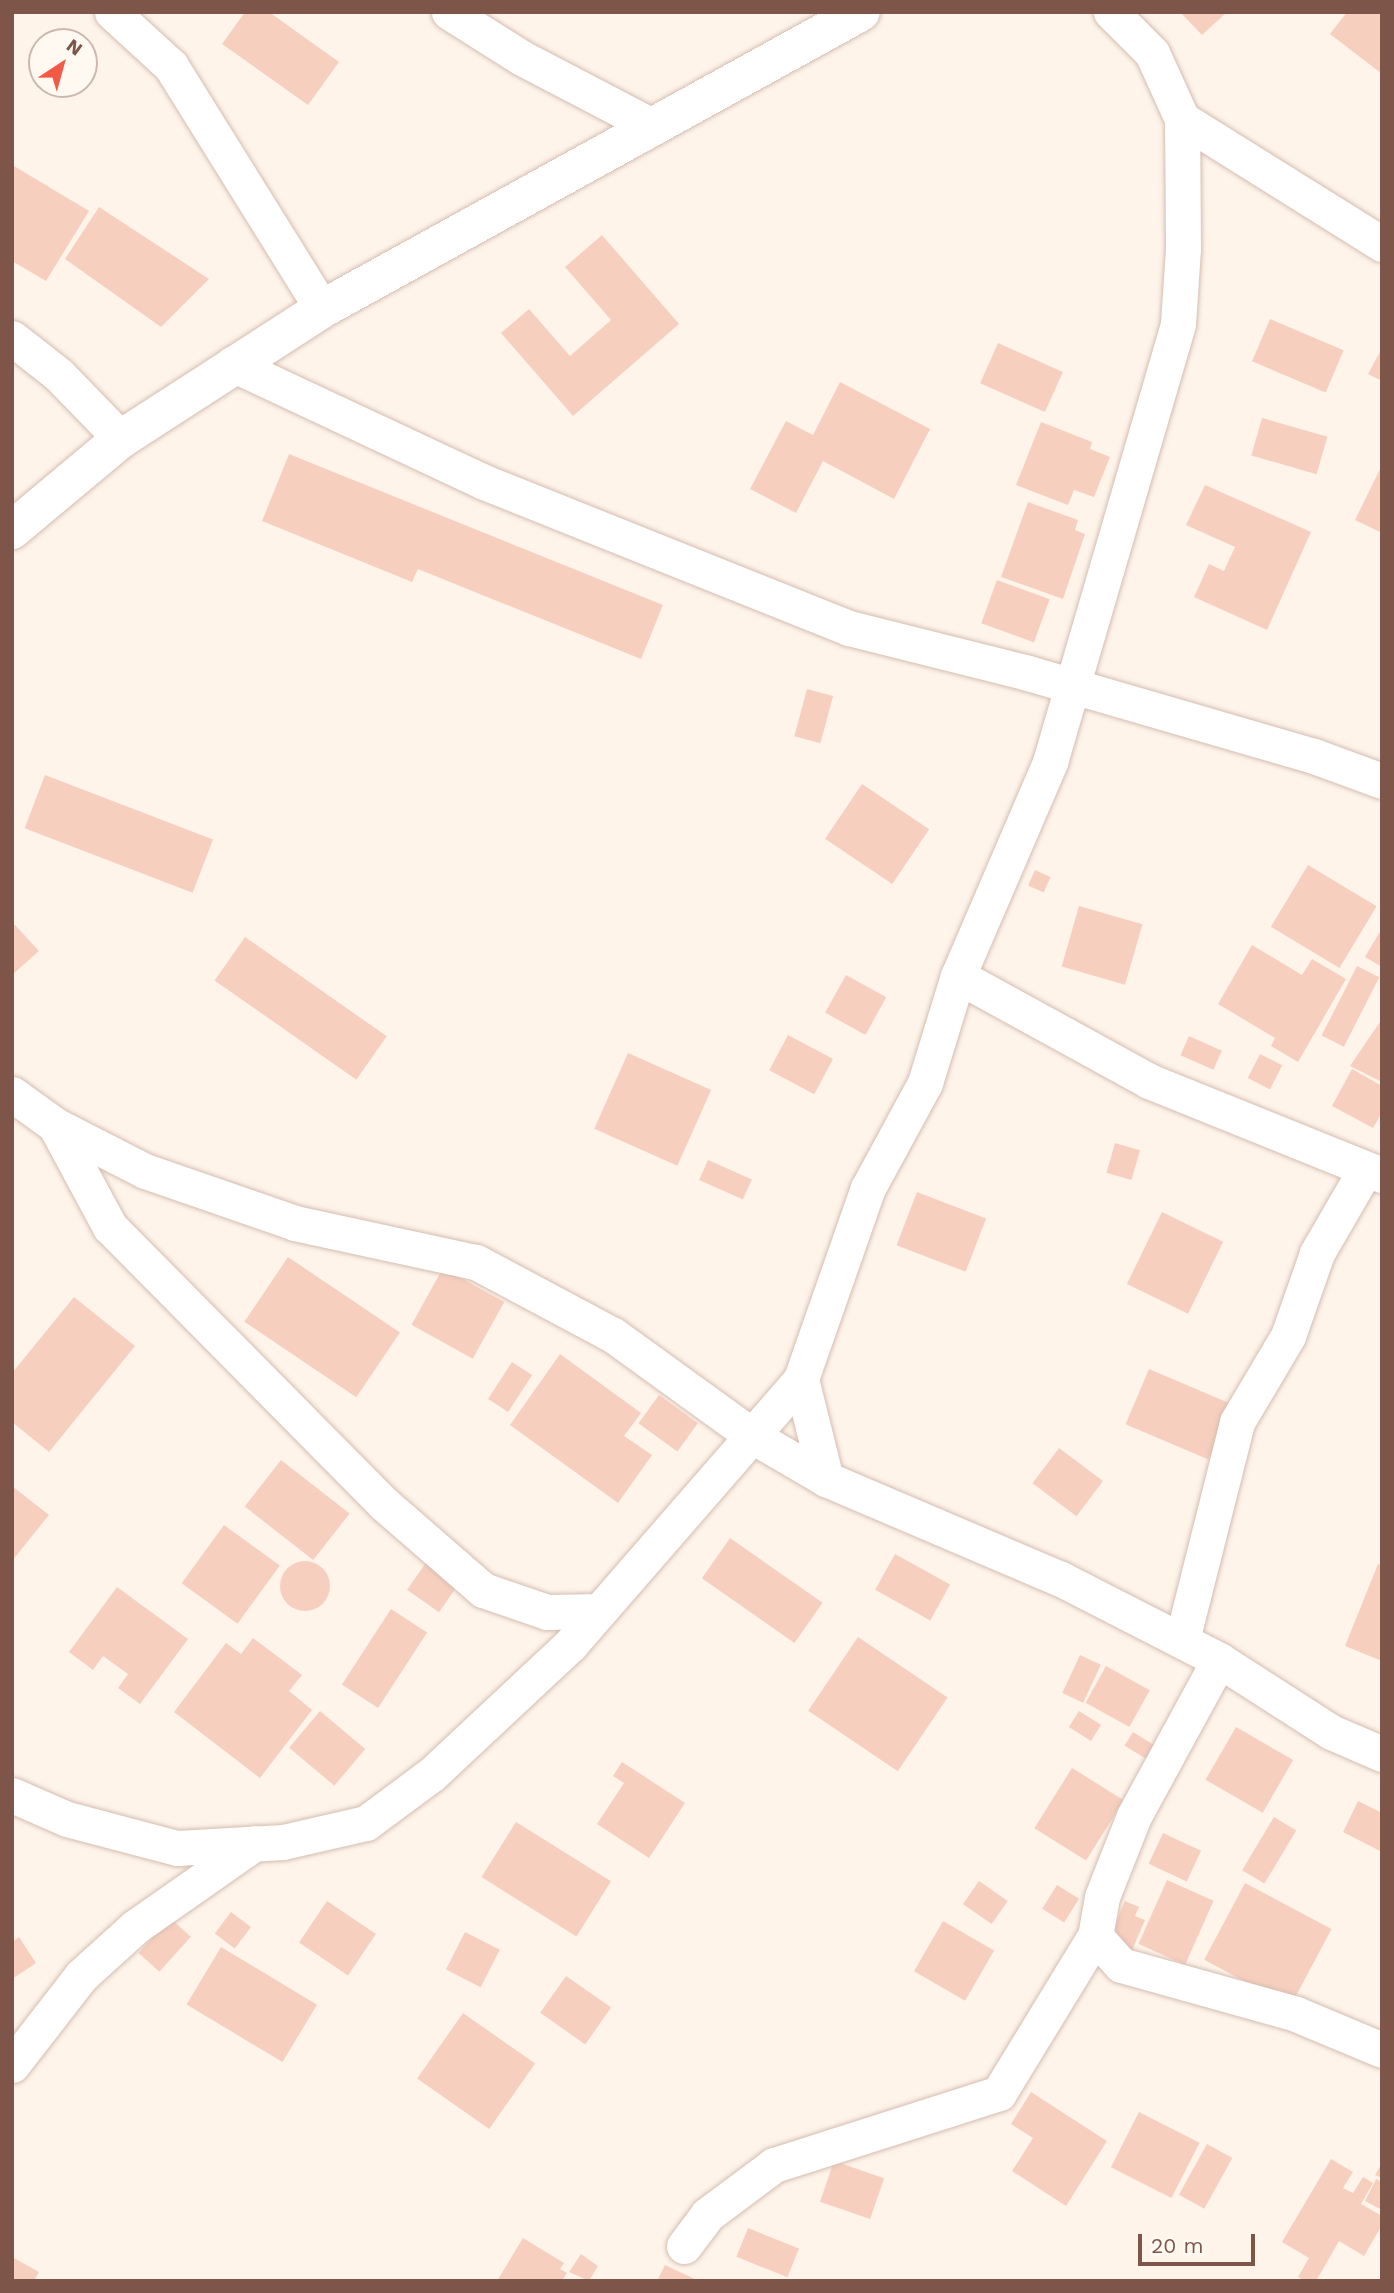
<!DOCTYPE html>
<style>
body{margin:0}
#map{position:relative;width:1394px;height:2293px;overflow:hidden;background:#fef4ea;font-family:"Work Sans",sans-serif}
div>[style]{position:absolute}
.building>*{inset:0;background:#f7cfbf;transform-origin:0 0}
.round{border-radius:50%}
.roads{filter:drop-shadow(0 0 2px #d5bdb0) drop-shadow(0 0 2px #d5bdb0)}
.minor>*{height:35px;margin:-17.5px;padding:0 17.5px;transform-origin:17.5px;border-radius:17.5px;background:#fff}
.secondary>*{height:38px;margin:-19px;padding:0 19px;transform-origin:19px;border-radius:19px;background:#fff}
span{translate:-50% -50%;white-space:nowrap;text-align:center;line-height:1.15;-webkit-text-stroke:6px #fff9f2;paint-order:stroke}
.frame{position:absolute;inset:0;border:14px solid #7d5649;pointer-events:none}
.north{position:absolute;left:28px;top:28px;width:70px;height:70px;box-sizing:border-box;background:#fff9f2;border:2px solid #cbb8ae;border-radius:50%;rotate:36deg;font-size:19px;font-weight:700;line-height:28px;text-align:center;color:#7d5649}
.north::after{content:'';display:block;margin:auto;width:24px;height:32px;background:#f25a45;clip-path:polygon(50% 0,100% 100%,50% 72%,0 100%)}
.scale{position:absolute;left:1138px;top:2234px;width:117px;height:32px;box-sizing:border-box;border:4px solid #7d5649;border-top:0;padding-left:9px;font-size:21px;line-height:24px;white-space:nowrap;color:#7d5649;-webkit-text-stroke:5px #fff9f2;paint-order:stroke}
</style>
<div id="map">
<div class="building">
<div style="clip-path:polygon(245px 12px,269px 12px,339px 62px,308px 105px,222px 44px)"></div>
<div style="clip-path:polygon(1180px 12px,1227px 12px,1202px 35px)"></div>
<div style="clip-path:polygon(1347px 12px,1382px 14px,1382px 74px,1330px 34px)"></div>
<div style="clip-path:polygon(14px 166px,89px 211px,46px 281px,12px 261px)"></div>
<div style="clip-path:polygon(99px 207px,209px 279px,161px 327px,65px 259px)"></div>
<div style="clip-path:polygon(602px 235px,679px 324px,573px 416px,501px 333px,529px 309px,570px 356px,611px 320px,565px 267px)"></div>
<div style="left:1270px;top:319px;width:80px;height:46px;rotate:23deg"></div>
<div style="left:998px;top:343px;width:71px;height:44px;rotate:24deg"></div>
<div style="clip-path:polygon(1382px 348px,1382px 381px,1368px 374px)"></div>
<div style="clip-path:polygon(840px 382px,930px 429px,894px 499px,823px 461px,796px 513px,750px 489px,786px 421px,813px 435px)"></div>
<div style="left:1262px;top:418px;width:68px;height:39px;rotate:16deg"></div>
<div style="clip-path:polygon(1041px 422px,1092px 442px,1090px 449px,1110px 457px,1094px 497px,1074px 490px,1068px 505px,1016px 485px)"></div>
<div style="clip-path:polygon(289px 454px,663px 605px,641px 659px,418px 569px,412px 582px,262px 521px)"></div>
<div style="clip-path:polygon(1382px 465px,1382px 533px,1355px 520px)"></div>
<div style="clip-path:polygon(1205px 485px,1311px 532px,1267px 630px,1194px 597px,1209px 564px,1224px 571px,1235px 547px,1186px 525px)"></div>
<div style="clip-path:polygon(1028px 502px,1078px 520px,1075px 530px,1085px 534px,1063px 599px,1001px 577px)"></div>
<div style="left:997px;top:580px;width:56px;height:46px;rotate:20deg"></div>
<div style="left:807px;top:689px;width:27px;height:49px;rotate:15deg"></div>
<div style="left:45px;top:775px;width:180px;height:57px;rotate:21deg"></div>
<div style="left:862px;top:784px;width:81px;height:66px;rotate:34deg"></div>
<div style="left:1308px;top:865px;width:80px;height:72px;rotate:31deg"></div>
<div style="left:1035px;top:870px;width:17px;height:17px;rotate:24deg"></div>
<div style="left:1079px;top:906px;width:66px;height:63px;rotate:16deg"></div>
<div style="clip-path:polygon(15px 925px,39px 951px,12px 975px,12px 927px)"></div>
<div style="clip-path:polygon(1382px 928px,1382px 967px,1365px 957px)"></div>
<div style="left:245px;top:937px;width:173px;height:53px;rotate:35deg"></div>
<div style="clip-path:polygon(1252px 945px,1302px 975px,1312px 959px,1346px 979px,1298px 1062px,1271px 1046px,1275px 1038px,1218px 1004px)"></div>
<div style="left:1357px;top:966px;width:25px;height:78px;rotate:27deg"></div>
<div style="left:846px;top:975px;width:46px;height:43px;rotate:29deg"></div>
<div style="clip-path:polygon(1382px 1019px,1382px 1082px,1350px 1066px)"></div>
<div style="left:788px;top:1035px;width:51px;height:40px;rotate:28deg"></div>
<div style="left:1189px;top:1036px;width:36px;height:21px;rotate:24deg"></div>
<div style="left:628px;top:1053px;width:91px;height:83px;rotate:24deg"></div>
<div style="left:1260px;top:1054px;width:25px;height:27px;rotate:27deg"></div>
<div style="clip-path:polygon(1352px 1069px,1382px 1086px,1382px 1112px,1373px 1128px,1332px 1106px)"></div>
<div style="left:1115px;top:1143px;width:26px;height:31px;rotate:16deg"></div>
<div style="left:708px;top:1160px;width:48px;height:22px;rotate:24deg"></div>
<div style="left:917px;top:1192px;width:74px;height:57px;rotate:21deg"></div>
<div style="left:1162px;top:1212px;width:68px;height:80px;rotate:26deg"></div>
<div style="left:288px;top:1257px;width:135px;height:78px;rotate:34deg"></div>
<div style="left:443px;top:1268px;width:70px;height:65px;rotate:29deg"></div>
<div style="clip-path:polygon(74px 1297px,135px 1346px,49px 1452px,12px 1422px,12px 1373px)"></div>
<div style="clip-path:polygon(560px 1354px,641px 1413px,624px 1436px,652px 1455px,618px 1503px,510px 1425px)"></div>
<div style="left:512px;top:1362px;width:24px;height:44px;rotate:33deg"></div>
<div style="left:1149px;top:1369px;width:90px;height:60px;rotate:23deg"></div>
<div style="left:659px;top:1395px;width:48px;height:35px;rotate:36deg"></div>
<div style="left:1059px;top:1448px;width:55px;height:44px;rotate:37deg"></div>
<div style="left:281px;top:1460px;width:87px;height:59px;rotate:38deg"></div>
<div style="clip-path:polygon(12px 1486px,49px 1515px,12px 1561px)"></div>
<div style="left:224px;top:1525px;width:69px;height:72px;rotate:36deg"></div>
<div style="left:730px;top:1538px;width:113px;height:49px;rotate:35deg"></div>
<div style="left:895px;top:1554px;width:63px;height:41px;rotate:29deg"></div>
<div style="left:430px;top:1557px;width:39px;height:40px;rotate:35deg"></div>
<div class="round" style="left:280px;top:1561px;width:50px;height:50px"></div>
<div style="clip-path:polygon(1378px 1564px,1382px 1565px,1382px 1661px,1345px 1646px)"></div>
<div style="clip-path:polygon(117px 1587px,188px 1639px,140px 1704px,118px 1688px,128px 1674px,103px 1656px,93px 1670px,69px 1652px)"></div>
<div style="left:391px;top:1609px;width:43px;height:90px;rotate:33deg"></div>
<div style="left:858px;top:1637px;width:108px;height:89px;rotate:34deg"></div>
<div style="clip-path:polygon(253px 1638px,302px 1675px,289px 1691px,312px 1710px,260px 1778px,174px 1712px,226px 1643px,241px 1654px)"></div>
<div style="left:1080px;top:1655px;width:23px;height:42px;rotate:25deg"></div>
<div style="left:1106px;top:1666px;width:50px;height:42px;rotate:29deg"></div>
<div style="left:320px;top:1711px;width:59px;height:48px;rotate:40deg"></div>
<div style="left:1079px;top:1711px;width:26px;height:19px;rotate:32deg"></div>
<div style="left:1236px;top:1727px;width:66px;height:61px;rotate:30deg"></div>
<div style="left:1133px;top:1732px;width:26px;height:16px;rotate:32deg"></div>
<div style="clip-path:polygon(622px 1762px,685px 1803px,649px 1858px,597px 1824px,624px 1783px,613px 1776px)"></div>
<div style="left:1072px;top:1768px;width:61px;height:71px;rotate:32deg"></div>
<div style="clip-path:polygon(1358px 1801px,1382px 1813px,1382px 1852px,1343px 1832px)"></div>
<div style="left:1274px;top:1817px;width:26px;height:62px;rotate:31deg"></div>
<div style="left:516px;top:1822px;width:112px;height:65px;rotate:32deg"></div>
<div style="left:1163px;top:1833px;width:42px;height:34px;rotate:25deg"></div>
<div style="left:1167px;top:1880px;width:51px;height:70px;rotate:24deg"></div>
<div style="left:979px;top:1881px;width:35px;height:28px;rotate:35deg"></div>
<div style="left:1245px;top:1883px;width:98px;height:87px;rotate:28deg"></div>
<div style="left:1057px;top:1885px;width:26px;height:28px;rotate:32deg"></div>
<div style="left:327px;top:1901px;width:59px;height:50px;rotate:34deg"></div>
<div style="clip-path:polygon(1125px 1901px,1139px 1907px,1135px 1916px,1145px 1920px,1130px 1955px,1106px 1946px)"></div>
<div style="left:231px;top:1912px;width:25px;height:27px;rotate:37deg"></div>
<div style="left:170px;top:1918px;width:28px;height:47px;rotate:42deg"></div>
<div style="left:943px;top:1921px;width:59px;height:58px;rotate:30deg"></div>
<div style="left:465px;top:1932px;width:39px;height:42px;rotate:27deg"></div>
<div style="clip-path:polygon(19px 1937px,36px 1963px,12px 1979px,12px 1942px)"></div>
<div style="left:221px;top:1947px;width:112px;height:67px;rotate:31deg"></div>
<div style="left:566px;top:1976px;width:55px;height:45px;rotate:35deg"></div>
<div style="left:463px;top:2013px;width:88px;height:80px;rotate:35deg"></div>
<div style="clip-path:polygon(1031px 2092px,1107px 2141px,1066px 2206px,1012px 2171px,1033px 2138px,1011px 2124px)"></div>
<div style="left:1139px;top:2112px;width:68px;height:62px;rotate:27deg"></div>
<div style="left:1207px;top:2144px;width:29px;height:58px;rotate:29deg"></div>
<div style="clip-path:polygon(1331px 2159px,1353px 2172px,1343px 2188px,1353px 2193px,1363px 2177px,1373px 2183px,1361px 2204px,1382px 2216px,1382px 2225px,1364px 2256px,1339px 2241px,1316px 2281px,1305px 2281px,1298px 2277px,1309px 2258px,1282px 2242px)"></div>
<div style="left:834px;top:2161px;width:53px;height:43px;rotate:19deg"></div>
<div style="clip-path:polygon(1382px 2163px,1382px 2178px,1375px 2175px)"></div>
<div style="clip-path:polygon(1376px 2179px,1382px 2182px,1382px 2210px,1365px 2201px)"></div>
<div style="left:748px;top:2228px;width:55px;height:31px;rotate:22deg"></div>
<div style="clip-path:polygon(523px 2238px,564px 2263px,560px 2269px,567px 2273px,562px 2281px,497px 2281px)"></div>
<div style="clip-path:polygon(581px 2254px,598px 2266px,589px 2281px,569px 2272px)"></div>
<div style="clip-path:polygon(12px 2257px,39px 2272px,34px 2281px,12px 2281px)"></div>
<div style="clip-path:polygon(665px 2265px,699px 2281px,657px 2281px)"></div>
</div>
<div class="roads">
<div class="minor">
<div style="left:112px;top:12px;width:80px;rotate:42.5deg"></div>
<div style="left:171px;top:66px;width:286px;rotate:58.1deg"></div>
<div style="left:449px;top:12px;width:86px;rotate:32.2deg"></div>
<div style="left:522px;top:58px;width:149px;rotate:27.6deg"></div>
<div style="left:1182px;top:119px;width:236px;rotate:32deg"></div>
<div style="left:12px;top:338px;width:60px;rotate:38.2deg"></div>
<div style="left:59px;top:375px;width:89px;rotate:45.9deg"></div>
<div style="left:232px;top:364px;width:278px;rotate:25.1deg"></div>
<div style="left:484px;top:482px;width:393px;rotate:21.8deg"></div>
<div style="left:849px;top:628px;width:185px;rotate:14.1deg"></div>
<div style="left:1028px;top:673px;width:298px;rotate:16.2deg"></div>
<div style="left:1314px;top:756px;width:72px;rotate:20.2deg"></div>
<div style="left:958px;top:976px;width:218px;rotate:28.8deg"></div>
<div style="left:1149px;top:1081px;width:251px;rotate:22deg"></div>
<div style="left:12px;top:1094px;width:53px;rotate:35.8deg"></div>
<div style="left:55px;top:1125px;width:101px;rotate:27.1deg"></div>
<div style="left:145px;top:1171px;width:159px;rotate:19.1deg"></div>
<div style="left:295px;top:1223px;width:185px;rotate:12.2deg"></div>
<div style="left:476px;top:1262px;width:155px;rotate:28.1deg"></div>
<div style="left:613px;top:1335px;width:174px;rotate:35.9deg"></div>
<div style="left:754px;top:1437px;width:83px;rotate:30.3deg"></div>
<div style="left:826px;top:1479px;width:255px;rotate:23.1deg"></div>
<div style="left:1061px;top:1579px;width:178px;rotate:27.1deg"></div>
<div style="left:1219px;top:1660px;width:133px;rotate:32.7deg"></div>
<div style="left:1331px;top:1732px;width:56px;rotate:23.3deg"></div>
<div style="left:55px;top:1125px;width:116px;rotate:61.7deg"></div>
<div style="left:110px;top:1227px;width:388px;rotate:45.3deg"></div>
<div style="left:383px;top:1503px;width:133px;rotate:41deg"></div>
<div style="left:483px;top:1590px;width:68px;rotate:19deg"></div>
<div style="left:547px;top:1612px;width:52px;rotate:-1.1deg"></div>
<div style="left:801px;top:1379px;width:103px;rotate:76deg"></div>
<div style="left:1182px;top:1640px;width:225px;rotate:-75.8deg"></div>
<div style="left:1237px;top:1422px;width:100px;rotate:-59.3deg"></div>
<div style="left:1288px;top:1336px;width:88px;rotate:-70.7deg"></div>
<div style="left:1317px;top:1253px;width:94px;rotate:-59.9deg"></div>
<div style="left:1219px;top:1660px;width:178px;rotate:118.6deg"></div>
<div style="left:1134px;top:1816px;width:87px;rotate:111.6deg"></div>
<div style="left:1102px;top:1897px;width:40px;rotate:100deg"></div>
<div style="left:1095px;top:1936px;width:39px;rotate:48deg"></div>
<div style="left:1121px;top:1965px;width:182px;rotate:15.6deg"></div>
<div style="left:1296px;top:2014px;width:93px;rotate:22.7deg"></div>
<div style="left:12px;top:1795px;width:60px;rotate:23.6deg"></div>
<div style="left:67px;top:1819px;width:114px;rotate:14.8deg"></div>
<div style="left:177px;top:1848px;width:106px;rotate:-3.2deg"></div>
<div style="left:283px;top:1842px;width:85px;rotate:-12.9deg"></div>
<div style="left:366px;top:1823px;width:82px;rotate:-36.6deg"></div>
<div style="left:432px;top:1774px;width:189px;rotate:-43.1deg"></div>
<div style="left:570px;top:1645px;width:352px;rotate:-49deg"></div>
<div style="left:801px;top:1379px;width:202px;rotate:-70.7deg"></div>
<div style="left:868px;top:1188px;width:119px;rotate:-61.5deg"></div>
<div style="left:925px;top:1083px;width:112px;rotate:-72.9deg"></div>
<div style="left:958px;top:976px;width:233px;rotate:-66.7deg"></div>
<div style="left:1050px;top:762px;width:456px;rotate:-73.7deg"></div>
<div style="left:1178px;top:324px;width:75px;rotate:-86.2deg"></div>
<div style="left:1183px;top:249px;width:130px;rotate:-90.4deg"></div>
<div style="left:1182px;top:119px;width:72px;rotate:-114.4deg"></div>
<div style="left:1152px;top:53px;width:58px;rotate:-135deg"></div>
<div style="left:12px;top:2065px;width:113px;rotate:-52.2deg"></div>
<div style="left:81px;top:1976px;width:73px;rotate:-42.2deg"></div>
<div style="left:135px;top:1927px;width:146px;rotate:-35deg"></div>
<div style="left:684px;top:2246px;width:39px;rotate:-53deg"></div>
<div style="left:707px;top:2215px;width:84px;rotate:-36.7deg"></div>
<div style="left:774px;top:2165px;width:236px;rotate:-17.7deg"></div>
<div style="left:999px;top:2093px;width:184px;rotate:-58.6deg"></div>
</div>
<div class="secondary">
<div style="left:12px;top:530px;width:142px;rotate:-39.9deg"></div>
<div style="left:121px;top:439px;width:239px;rotate:-32.9deg"></div>
<div style="left:322px;top:309px;width:615px;rotate:-28.86deg"></div>
</div>
</div>
<div class="frame"></div>
<div class="north">N</div>
<div class="scale">20 m</div>
</div>
